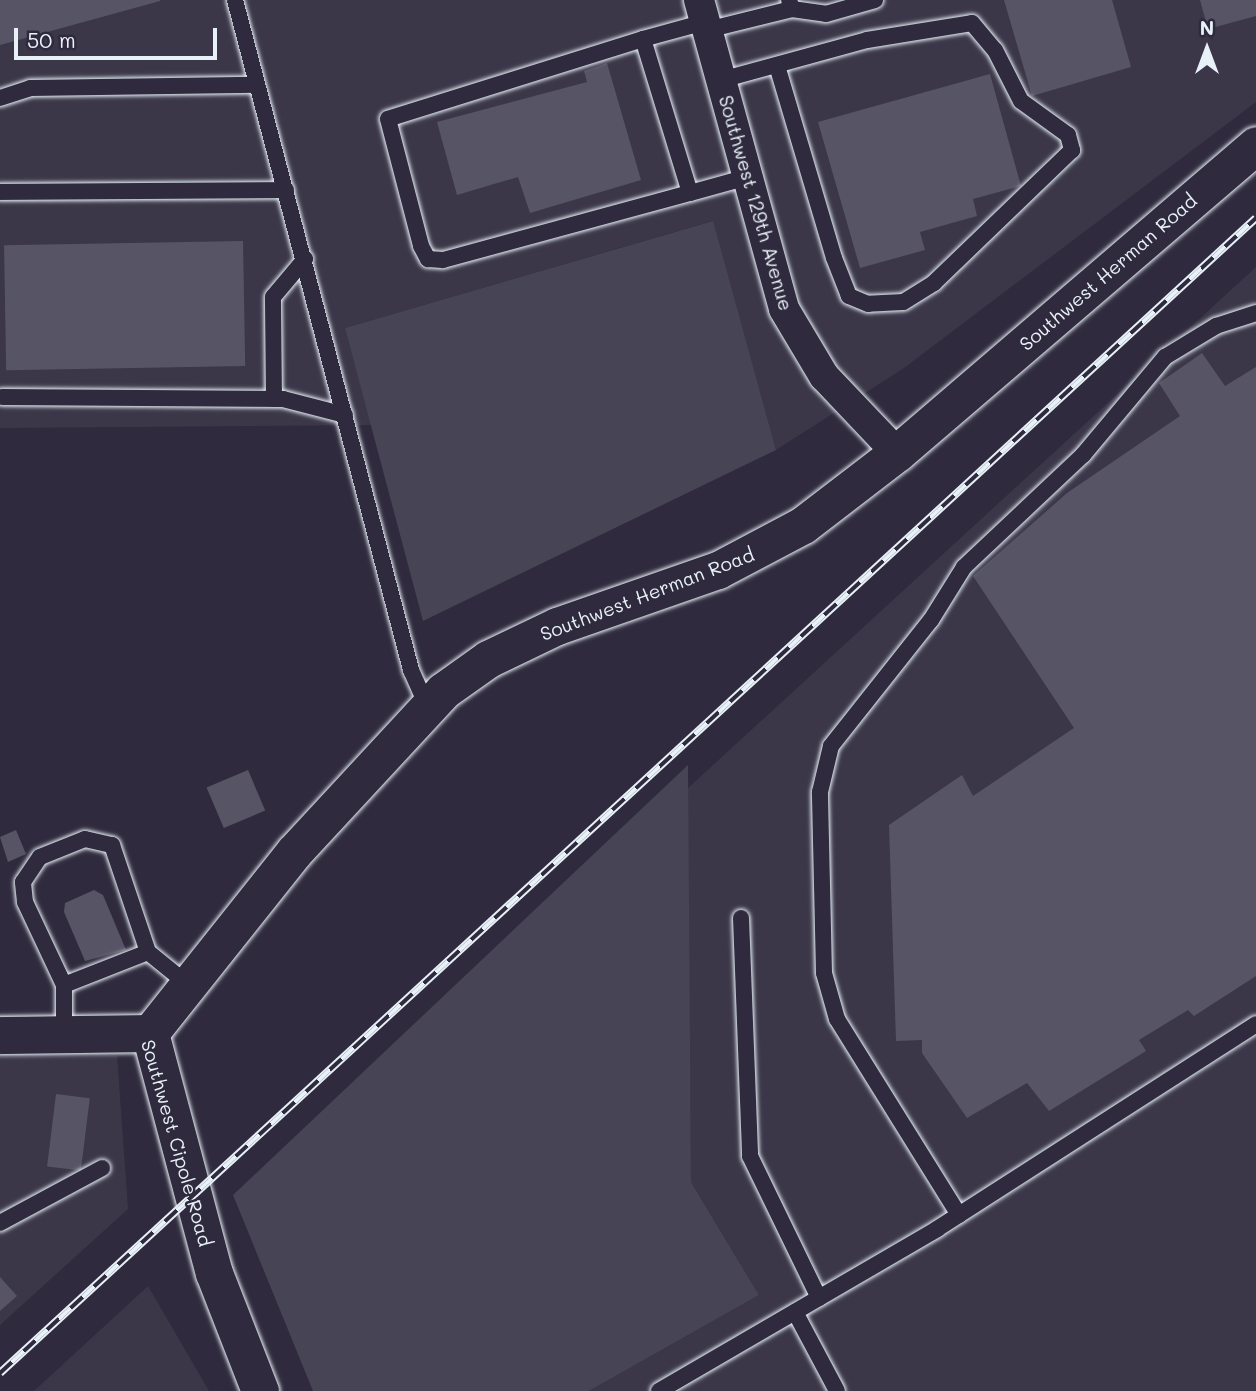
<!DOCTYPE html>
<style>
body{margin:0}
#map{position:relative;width:1256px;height:1391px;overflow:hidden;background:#2f2a3d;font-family:Mali,sans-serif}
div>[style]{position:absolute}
.built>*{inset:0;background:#3b3749}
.green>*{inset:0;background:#464455}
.building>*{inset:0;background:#575565;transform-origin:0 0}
.roads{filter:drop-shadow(0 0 2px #e8f1f8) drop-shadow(0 0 2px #e8f1f8)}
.service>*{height:16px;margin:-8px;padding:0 8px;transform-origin:8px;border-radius:8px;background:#2f2a3d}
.minor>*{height:30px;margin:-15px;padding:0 15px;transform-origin:15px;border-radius:15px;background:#2f2a3d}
.tertiary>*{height:37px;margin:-18.5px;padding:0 18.5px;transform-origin:18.5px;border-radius:18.5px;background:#2f2a3d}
.rail>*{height:8px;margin-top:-4px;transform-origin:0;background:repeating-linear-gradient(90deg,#2f2a3d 0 16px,#e8f1f8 0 32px);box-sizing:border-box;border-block:2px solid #e8f1f8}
span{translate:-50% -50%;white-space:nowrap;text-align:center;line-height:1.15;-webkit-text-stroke:5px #2f2a3d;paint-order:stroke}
.street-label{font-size:19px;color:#e8f1f8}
.north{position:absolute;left:1172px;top:14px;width:70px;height:70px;-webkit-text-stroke:5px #2f2a3d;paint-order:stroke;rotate:0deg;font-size:19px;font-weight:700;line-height:28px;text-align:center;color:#e8f1f8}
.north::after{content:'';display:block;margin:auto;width:24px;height:32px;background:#e8f1f8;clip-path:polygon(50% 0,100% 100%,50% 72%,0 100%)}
.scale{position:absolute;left:14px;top:28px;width:203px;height:32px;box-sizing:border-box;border:4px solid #e8f1f8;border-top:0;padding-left:9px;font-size:21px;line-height:24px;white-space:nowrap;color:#e8f1f8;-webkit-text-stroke:5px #2f2a3d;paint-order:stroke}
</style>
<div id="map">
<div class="built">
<div style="clip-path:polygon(0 0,1256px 0,1256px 102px,904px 368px,776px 450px,712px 221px,345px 328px,372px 425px,0 428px)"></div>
<div style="clip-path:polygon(1256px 267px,1256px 1391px,589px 1391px,759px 1295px,691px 1182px,687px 789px)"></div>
<div style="clip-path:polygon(117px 1056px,128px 1209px,0 1325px,0 1057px)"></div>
<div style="clip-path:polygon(148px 1286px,209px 1391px,34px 1391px)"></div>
</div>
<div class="green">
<div style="clip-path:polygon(713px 221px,776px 450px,423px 621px,345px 328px)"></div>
<div style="clip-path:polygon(688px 765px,691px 1182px,759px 1295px,589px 1391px,313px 1391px,233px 1195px)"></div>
</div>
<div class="building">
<div style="clip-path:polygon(0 0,160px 0,160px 1px,0 45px)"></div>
<div style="clip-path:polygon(1004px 0,1112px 0,1131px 67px,1032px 96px)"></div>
<div style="clip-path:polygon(1200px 0,1256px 0,1256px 16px,1208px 29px)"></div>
<div style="clip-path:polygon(607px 63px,641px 180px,530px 213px,518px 177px,457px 195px,437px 122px,587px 82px,584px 71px)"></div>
<div style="clip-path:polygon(990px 74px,1021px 186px,973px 199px,977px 216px,920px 232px,925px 250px,860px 268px,818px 122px)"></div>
<div style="left:243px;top:241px;width:125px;height:239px;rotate:89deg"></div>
<div style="clip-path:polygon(1202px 353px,1225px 386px,1256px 367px,1256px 976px,1194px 1016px,1188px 1010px,1139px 1040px,1146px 1051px,1049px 1111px,1027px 1083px,967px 1118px,922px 1053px,922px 1040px,896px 1041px,889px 825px,962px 775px,973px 796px,1074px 728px,973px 576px,1067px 493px,1180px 416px,1159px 383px)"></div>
<div style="left:248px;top:770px;width:44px;height:45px;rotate:67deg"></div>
<div style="clip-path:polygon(16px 830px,26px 854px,8px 862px,0 837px)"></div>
<div style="clip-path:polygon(94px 890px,103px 895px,126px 950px,85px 961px,64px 912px,65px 903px)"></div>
<div style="left:56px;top:1094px;width:34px;height:73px;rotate:7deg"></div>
<div style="clip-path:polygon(0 1277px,17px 1296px,0 1311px)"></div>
</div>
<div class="roads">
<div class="service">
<div style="left:235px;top:0;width:693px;rotate:75.28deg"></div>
<div style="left:411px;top:670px;width:39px;rotate:66deg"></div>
<div style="left:792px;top:9px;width:34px;rotate:8deg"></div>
<div style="left:826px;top:14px;width:51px;rotate:-15.9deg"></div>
<div style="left:705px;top:22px;width:64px;rotate:164.7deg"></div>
<div style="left:643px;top:39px;width:161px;rotate:73deg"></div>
<div style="left:690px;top:193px;width:60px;rotate:-15.4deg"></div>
<div style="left:707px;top:30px;width:88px;rotate:-13.9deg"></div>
<div style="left:792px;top:9px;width:9px;rotate:-108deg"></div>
<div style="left:643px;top:39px;width:267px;rotate:162.6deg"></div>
<div style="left:388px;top:119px;width:131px;rotate:75.4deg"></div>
<div style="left:421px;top:246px;width:15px;rotate:62deg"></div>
<div style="left:428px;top:259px;width:15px;rotate:4deg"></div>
<div style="left:443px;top:260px;width:256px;rotate:-15.2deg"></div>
<div style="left:721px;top:80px;width:151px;rotate:-15.3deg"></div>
<div style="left:867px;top:40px;width:106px;rotate:-9.2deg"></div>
<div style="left:972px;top:23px;width:35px;rotate:50deg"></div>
<div style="left:995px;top:50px;width:57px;rotate:63deg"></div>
<div style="left:1021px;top:101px;width:58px;rotate:35.9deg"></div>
<div style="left:1068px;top:135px;width:16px;rotate:75deg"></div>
<div style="left:1072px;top:150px;width:192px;rotate:136.1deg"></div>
<div style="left:934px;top:283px;width:36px;rotate:148deg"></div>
<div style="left:903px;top:302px;width:35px;rotate:177deg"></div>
<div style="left:868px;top:304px;width:21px;rotate:-157deg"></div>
<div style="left:849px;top:296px;width:41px;rotate:-111.5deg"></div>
<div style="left:834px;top:258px;width:201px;rotate:-106.5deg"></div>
<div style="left:0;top:98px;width:32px;rotate:-18deg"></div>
<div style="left:30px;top:88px;width:227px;rotate:-0.8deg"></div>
<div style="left:0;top:192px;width:286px;rotate:-0.4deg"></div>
<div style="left:2px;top:397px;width:281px;rotate:0.4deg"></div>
<div style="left:283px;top:399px;width:64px;rotate:14.5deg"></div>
<div style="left:274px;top:399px;width:102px;rotate:-90.6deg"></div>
<div style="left:273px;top:297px;width:50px;rotate:-49.9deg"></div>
<div style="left:741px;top:918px;width:238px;rotate:87.8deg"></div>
<div style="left:750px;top:1156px;width:158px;rotate:64.1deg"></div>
<div style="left:64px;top:985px;width:90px;rotate:-21.4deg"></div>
<div style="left:64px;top:1034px;width:49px;rotate:-90deg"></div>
<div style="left:64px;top:985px;width:92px;rotate:-115.2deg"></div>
<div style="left:25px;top:902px;width:20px;rotate:-96deg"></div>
<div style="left:23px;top:882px;width:30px;rotate:-56deg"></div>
<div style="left:40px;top:857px;width:48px;rotate:-21.8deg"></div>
<div style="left:85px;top:839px;width:28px;rotate:13deg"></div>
<div style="left:112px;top:845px;width:113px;rotate:71.4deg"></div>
<div style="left:148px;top:952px;width:48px;rotate:39deg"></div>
<div style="left:959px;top:1215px;width:231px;rotate:-121.9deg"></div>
<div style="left:837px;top:1019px;width:48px;rotate:-105.8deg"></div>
<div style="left:824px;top:973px;width:181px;rotate:-91.3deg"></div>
<div style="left:820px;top:792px;width:47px;rotate:-76.6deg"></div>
<div style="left:831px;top:746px;width:161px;rotate:-51.6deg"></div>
<div style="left:931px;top:620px;width:62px;rotate:-58.1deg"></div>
<div style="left:964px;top:567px;width:163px;rotate:-43.3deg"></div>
<div style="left:1083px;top:455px;width:128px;rotate:-50.1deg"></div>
<div style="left:1165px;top:357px;width:60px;rotate:-31.3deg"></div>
<div style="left:1216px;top:326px;width:42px;rotate:-18deg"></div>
<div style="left:0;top:1223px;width:116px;rotate:-28.3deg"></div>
<div style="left:795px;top:1312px;width:89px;rotate:62deg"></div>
<div style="left:659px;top:1391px;width:322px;rotate:-30.2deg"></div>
<div style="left:937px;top:1229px;width:379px;rotate:-32.7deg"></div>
</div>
<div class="minor">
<div style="left:699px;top:0;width:320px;rotate:74.6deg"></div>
<div style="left:784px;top:309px;width:78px;rotate:59.2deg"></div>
<div style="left:824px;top:376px;width:106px;rotate:46.5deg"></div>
</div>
<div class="tertiary">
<div style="left:150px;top:1033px;width:231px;rotate:-51.5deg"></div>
<div style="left:294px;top:852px;width:219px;rotate:-47.2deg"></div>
<div style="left:443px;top:691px;width:55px;rotate:-35.4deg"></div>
<div style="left:488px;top:659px;width:76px;rotate:-25.6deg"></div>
<div style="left:557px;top:626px;width:170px;rotate:-19.2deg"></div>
<div style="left:718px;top:570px;width:96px;rotate:-27.9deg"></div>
<div style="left:803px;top:525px;width:118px;rotate:-37.5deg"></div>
<div style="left:897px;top:453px;width:473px;rotate:-40.6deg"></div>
<div style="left:150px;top:1033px;width:248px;rotate:75.1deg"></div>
<div style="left:214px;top:1273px;width:127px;rotate:68.7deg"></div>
<div style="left:0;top:1035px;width:150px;rotate:-0.8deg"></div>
</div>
</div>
<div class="rail">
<div style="left:0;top:1373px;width:1706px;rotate:-42.6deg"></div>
</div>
<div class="street-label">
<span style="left:756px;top:203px;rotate:74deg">Southwest 129th Avenue</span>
<span style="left:1108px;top:272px;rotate:-41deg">Southwest Herman Road</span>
<span style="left:647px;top:594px;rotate:-21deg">Southwest Herman Road</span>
<span style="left:177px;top:1143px;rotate:74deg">Southwest Cipole Road</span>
</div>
<div class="north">N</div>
<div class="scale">50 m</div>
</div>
